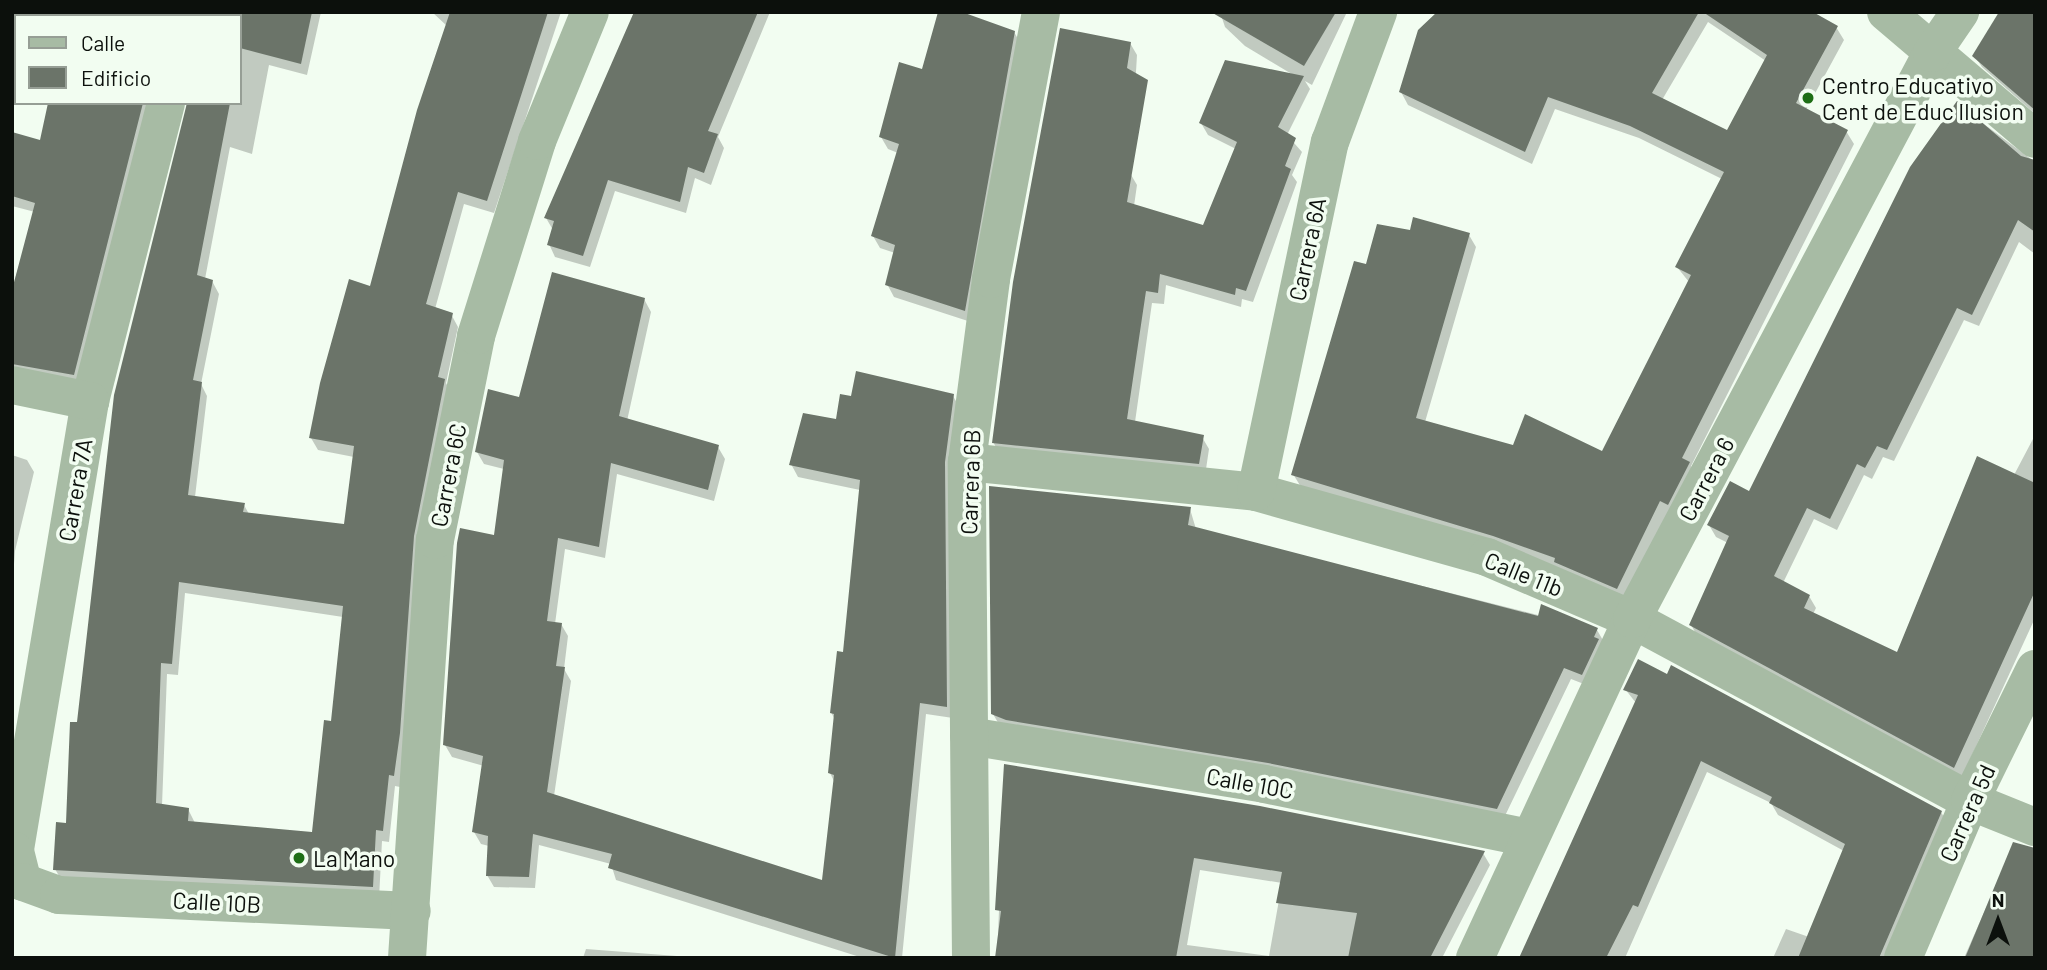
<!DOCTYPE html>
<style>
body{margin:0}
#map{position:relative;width:2047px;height:970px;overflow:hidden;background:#f2fdf1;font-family:Barlow,sans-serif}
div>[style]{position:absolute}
.shadow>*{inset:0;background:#0003}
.building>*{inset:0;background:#6b7469}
.minor>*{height:38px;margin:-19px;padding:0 19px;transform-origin:19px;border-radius:19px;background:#a7bba4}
.dots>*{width:19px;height:19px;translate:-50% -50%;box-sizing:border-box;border:4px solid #f2fdf1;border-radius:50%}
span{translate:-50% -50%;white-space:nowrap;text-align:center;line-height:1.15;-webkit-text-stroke:7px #f2fdf1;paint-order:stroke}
.poi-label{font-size:23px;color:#0c100c}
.left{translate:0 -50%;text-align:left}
.street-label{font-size:23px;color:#0c100c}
.frame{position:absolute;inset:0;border:14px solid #0c100c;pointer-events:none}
.legend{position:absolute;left:14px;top:14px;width:228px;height:91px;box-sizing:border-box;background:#f2fdf1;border:2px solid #969e95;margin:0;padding:9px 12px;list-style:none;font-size:21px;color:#0c100c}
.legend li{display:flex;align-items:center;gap:14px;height:35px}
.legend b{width:35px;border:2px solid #969e95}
.north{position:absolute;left:1963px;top:886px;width:70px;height:70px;-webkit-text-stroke:5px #f2fdf1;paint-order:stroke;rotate:0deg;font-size:19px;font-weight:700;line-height:28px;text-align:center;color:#0c100c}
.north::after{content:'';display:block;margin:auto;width:24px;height:32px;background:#0c100c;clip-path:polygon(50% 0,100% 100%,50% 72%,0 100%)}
</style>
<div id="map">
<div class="shadow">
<div style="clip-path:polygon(57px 12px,180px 12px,56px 16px)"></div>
<div style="clip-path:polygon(evenodd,211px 12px,321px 12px,307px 75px,269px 65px,252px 154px,230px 147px,205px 279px,212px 281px,219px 294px,201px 384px,207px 396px,195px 497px,244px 505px,249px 514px,346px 526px,354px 457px,318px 450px,311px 438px,371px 288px,447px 26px,432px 12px,561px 12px,494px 213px,464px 204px,435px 309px,451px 314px,458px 327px,446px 383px,451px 393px,400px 787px,395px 786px,389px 842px,382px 841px,379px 899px,62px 881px,55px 869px,68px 825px,78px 724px,187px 103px,240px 103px,240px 16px,211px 12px,185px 593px,343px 617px,332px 723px,313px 834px,195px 823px,188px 809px,162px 806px,167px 674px,178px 675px,185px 593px)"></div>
<div style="clip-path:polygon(635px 12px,770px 12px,718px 137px,724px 148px,711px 185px,695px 178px,686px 213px,615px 191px,590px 267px,555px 257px,549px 244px,553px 230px,546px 218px)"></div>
<div style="clip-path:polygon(1220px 12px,1347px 12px,1312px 85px,1305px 81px,1310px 89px,1287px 135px,1302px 152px,1292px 175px,1297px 182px,1253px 302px,1242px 299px,1241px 307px,1166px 285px,1164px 304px,1152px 303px,1135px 422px,1202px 437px,1209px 449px,1205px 476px,1000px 454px,993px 442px,1130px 43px,1137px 55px,1130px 173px,1137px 185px,1134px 206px,1204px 227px,1236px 149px,1208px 135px,1201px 123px,1295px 76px,1245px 46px,1225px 27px)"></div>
<div style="clip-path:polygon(evenodd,1635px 12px,1809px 12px,1836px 27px,1844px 40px,1806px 110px,1846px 131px,1854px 144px,1691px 466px,1696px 476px,1624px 601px,1301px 487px,1293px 474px,1367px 266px,1411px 232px,1469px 235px,1476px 247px,1425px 422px,1515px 447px,1603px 453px,1689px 282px,1677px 267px,1722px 179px,1639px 138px,1555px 109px,1532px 164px,1408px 105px,1401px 92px,1635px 12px,1708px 22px,1766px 61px,1728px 132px,1662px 100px,1708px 22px)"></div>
<div style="clip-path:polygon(2035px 16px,2035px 114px,1982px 67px,1974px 55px)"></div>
<div style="clip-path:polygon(1014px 32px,1021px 44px,971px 322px,894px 297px,887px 284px,895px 253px,880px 248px,873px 236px,898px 153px,888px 149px,881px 137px,923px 72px)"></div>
<div style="clip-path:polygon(50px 103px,158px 103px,80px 387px,12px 376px,12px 289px,35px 212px,12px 206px,12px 134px,42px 142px)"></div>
<div style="clip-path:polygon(1957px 104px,2035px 162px,2035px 254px,2019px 242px,1979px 326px,1964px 320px,1894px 461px,1883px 457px,1872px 479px,1864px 475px,1837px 530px,1814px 519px,1783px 583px,1809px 596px,1816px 608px,1813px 614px,1898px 655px,2014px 475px,2035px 435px,2035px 618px,1961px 779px,1698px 637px,1691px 625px,1728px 543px,1716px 537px,1709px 525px,1750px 493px)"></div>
<div style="clip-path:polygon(644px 299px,651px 312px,627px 421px,718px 447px,725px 459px,714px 501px,617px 474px,605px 558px,565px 549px,555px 624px,561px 624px,568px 636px,564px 669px,571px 681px,554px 796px,824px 883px,835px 783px,830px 773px,835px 720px,831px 712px,845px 654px,860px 490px,798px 477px,791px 464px,838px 422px,853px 398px,953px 396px,960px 408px,953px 718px,926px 714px,902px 958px,863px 958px,616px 880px,611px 864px,539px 845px,535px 888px,494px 887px,487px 875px,489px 846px,481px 844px,474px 832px,484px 766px,452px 757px,445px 745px,496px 537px,504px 469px,484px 464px,477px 452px,520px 399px)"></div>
<div style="clip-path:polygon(12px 455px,27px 460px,34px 472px,15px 551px,12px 591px)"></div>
<div style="clip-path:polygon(1190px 509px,1196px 529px,1597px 630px,1604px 642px,1589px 686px,1571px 679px,1503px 820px,1000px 726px,993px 714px)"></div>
<div style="clip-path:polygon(1625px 689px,1941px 812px,1948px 824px,1889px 958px,1773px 958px,1786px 929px,1809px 937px,1844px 851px,1778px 815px,1771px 803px,1707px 772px,1625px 958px,1522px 958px,1636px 703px)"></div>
<div style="clip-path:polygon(evenodd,1005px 766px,1483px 853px,1490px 865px,1442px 958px,997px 958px,1005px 766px,1200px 870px,1282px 883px,1269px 956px,1187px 945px,1200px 870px)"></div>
<div style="clip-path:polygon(2007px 860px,2035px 958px,1964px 958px)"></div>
<div style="clip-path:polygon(586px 949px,703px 958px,583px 958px)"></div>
</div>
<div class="building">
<div style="clip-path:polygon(240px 12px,312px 12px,301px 64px,240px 48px)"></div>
<div style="clip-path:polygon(evenodd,450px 12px,548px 12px,487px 201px,458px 192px,426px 304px,453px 313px,438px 377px,445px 379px,414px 536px,400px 733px,394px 776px,389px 775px,383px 831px,376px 830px,373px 887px,53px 870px,56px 822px,66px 823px,70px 722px,77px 722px,114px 395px,187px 103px,230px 103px,197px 275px,213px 280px,193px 380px,202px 382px,188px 495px,245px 503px,243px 512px,344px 524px,354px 446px,309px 438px,320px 383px,349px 279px,370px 286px,417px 110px,450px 12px,179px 582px,343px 606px,331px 721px,324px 720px,312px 832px,188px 821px,189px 808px,156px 803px,161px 663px,172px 664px,179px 582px)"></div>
<div style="clip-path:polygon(634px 12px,758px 12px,708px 131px,718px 134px,704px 173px,688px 167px,680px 202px,608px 180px,583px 256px,547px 245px,554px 221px,544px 218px)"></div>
<div style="clip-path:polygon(938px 12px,962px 12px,1015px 31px,965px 311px,885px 285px,895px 245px,871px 236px,899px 144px,879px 137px,899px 62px,922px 69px)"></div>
<div style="clip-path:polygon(1211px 12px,1336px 12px,1304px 66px)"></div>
<div style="clip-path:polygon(1437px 12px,1699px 12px,1652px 93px,1727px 130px,1767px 55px,1703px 12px,1813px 12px,1838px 26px,1796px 103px,1848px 130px,1682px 458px,1690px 462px,1668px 505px,1660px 501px,1617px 589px,1554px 562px,1555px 558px,1493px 536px,1291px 475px,1354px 261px,1366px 264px,1377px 224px,1410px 230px,1413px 217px,1470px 233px,1416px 418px,1513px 445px,1525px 414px,1602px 451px,1691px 275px,1675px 267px,1724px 172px,1630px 126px,1548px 97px,1525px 152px,1399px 92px,1418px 30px)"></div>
<div style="clip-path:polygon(1999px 12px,2035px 12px,2035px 110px,1972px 56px)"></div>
<div style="clip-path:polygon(1060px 28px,1131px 42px,1127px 68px,1148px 80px,1127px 202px,1203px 225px,1237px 142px,1199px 123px,1225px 60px,1304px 76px,1278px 127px,1296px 138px,1285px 166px,1291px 169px,1246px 291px,1236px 288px,1235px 295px,1160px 274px,1158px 293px,1146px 291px,1127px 419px,1204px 435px,1199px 464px,992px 443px,1013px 282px)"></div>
<div style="clip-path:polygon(1957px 101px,2021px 156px,2035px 160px,2035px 232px,2018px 220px,1972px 315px,1957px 308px,1887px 450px,1877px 446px,1865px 468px,1857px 464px,1830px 519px,1807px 508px,1774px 576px,1810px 595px,1804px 608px,1897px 652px,1977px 456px,2035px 483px,2035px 591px,1954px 768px,1689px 625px,1729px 536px,1707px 525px,1730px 481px,1749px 491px,1910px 167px)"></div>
<div style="clip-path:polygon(48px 103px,143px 103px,74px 375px,12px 364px,12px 290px,35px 203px,12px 196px,12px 132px,40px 140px)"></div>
<div style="clip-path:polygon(552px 272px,645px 298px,619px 416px,719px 445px,708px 490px,611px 463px,599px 547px,558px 538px,547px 621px,562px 623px,556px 666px,565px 667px,547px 792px,822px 880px,834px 775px,828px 773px,834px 714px,830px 713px,837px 651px,843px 652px,860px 480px,789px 465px,803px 413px,836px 419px,840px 394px,851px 396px,856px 371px,954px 394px,945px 462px,947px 707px,920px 703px,895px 958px,608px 868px,612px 854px,533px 834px,529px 877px,486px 876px,488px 836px,472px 832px,483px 756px,443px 745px,457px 543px,460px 528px,494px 535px,504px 460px,475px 452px,488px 389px,519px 397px)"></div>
<div style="clip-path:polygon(989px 486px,1191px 507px,1188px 525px,1538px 616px,1541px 604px,1598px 628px,1594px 637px,1599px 639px,1582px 675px,1564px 668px,1497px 809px,1268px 763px,1006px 720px,991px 714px)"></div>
<div style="clip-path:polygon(1638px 659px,1667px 674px,1671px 665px,1942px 811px,1879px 958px,1798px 958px,1845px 844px,1769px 803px,1772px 797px,1701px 761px,1638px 907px,1633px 905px,1606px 958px,1519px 958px,1638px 695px,1623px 690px)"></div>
<div style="clip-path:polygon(1004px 764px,1260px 806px,1485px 851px,1430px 958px,1348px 958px,1357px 913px,1276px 903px,1282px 872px,1194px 858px,1176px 958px,995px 958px,1001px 911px,995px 910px)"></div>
<div style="clip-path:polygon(2013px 842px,2035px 848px,2035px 958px,1965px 958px)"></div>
</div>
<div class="minor">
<div style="left:1886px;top:12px;width:196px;rotate:40.4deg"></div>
<div style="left:188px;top:16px;width:4px;rotate:-76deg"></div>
<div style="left:166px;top:103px;width:308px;rotate:104.3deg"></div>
<div style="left:90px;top:401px;width:456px;rotate:99.5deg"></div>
<div style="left:15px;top:851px;width:32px;rotate:76deg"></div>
<div style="left:23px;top:882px;width:38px;rotate:20deg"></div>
<div style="left:59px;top:895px;width:353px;rotate:2.6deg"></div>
<div style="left:12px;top:385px;width:80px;rotate:11.6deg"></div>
<div style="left:967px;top:462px;width:291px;rotate:5.9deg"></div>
<div style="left:1256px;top:492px;width:240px;rotate:15.7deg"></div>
<div style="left:1487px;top:557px;width:158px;rotate:23.2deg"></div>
<div style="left:1632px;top:619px;width:384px;rotate:28.3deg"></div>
<div style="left:1970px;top:801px;width:70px;rotate:21.8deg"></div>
<div style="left:1256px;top:492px;width:358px;rotate:-78.1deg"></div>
<div style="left:1330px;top:142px;width:139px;rotate:-69.7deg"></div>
<div style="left:969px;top:736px;width:299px;rotate:9.2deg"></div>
<div style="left:1264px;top:784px;width:271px;rotate:11.5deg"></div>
<div style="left:407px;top:958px;width:419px;rotate:-86.2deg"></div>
<div style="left:435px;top:540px;width:208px;rotate:-78.6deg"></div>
<div style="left:476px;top:336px;width:204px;rotate:-72.6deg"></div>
<div style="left:537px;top:141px;width:139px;rotate:-67.7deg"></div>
<div style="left:971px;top:958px;width:496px;rotate:-90.5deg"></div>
<div style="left:967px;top:462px;width:185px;rotate:-82.5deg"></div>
<div style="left:991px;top:279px;width:272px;rotate:-79.4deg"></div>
<div style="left:1475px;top:958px;width:374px;rotate:-65.1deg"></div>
<div style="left:1632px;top:619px;width:641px;rotate:-62.07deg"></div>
<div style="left:1932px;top:53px;width:50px;rotate:-55.7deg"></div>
<div style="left:1903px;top:958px;width:171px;rotate:-66.9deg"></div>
<div style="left:1970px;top:801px;width:147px;rotate:-63.8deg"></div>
</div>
<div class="dots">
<div style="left:1808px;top:98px;background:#1d6e15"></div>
<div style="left:299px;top:858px;background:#1d6e15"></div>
</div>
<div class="poi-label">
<span class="left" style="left:1822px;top:98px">Centro Educativo<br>Cent de Educ Ilusion</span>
<span class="left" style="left:313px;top:858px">La Mano</span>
</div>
<div class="street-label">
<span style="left:1307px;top:249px;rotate:-78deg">Carrera 6A</span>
<span style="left:448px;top:475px;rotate:-79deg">Carrera 6C</span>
<span style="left:1706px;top:479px;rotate:-62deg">Carrera 6</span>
<span style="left:970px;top:482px;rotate:-88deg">Carrera 6B</span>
<span style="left:75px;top:490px;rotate:-80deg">Carrera 7A</span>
<span style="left:1524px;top:574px;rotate:22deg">Calle 11b</span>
<span style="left:1250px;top:783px;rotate:10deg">Calle 10C</span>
<span style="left:1967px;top:813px;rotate:-66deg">Carrera 5d</span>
<span style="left:217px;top:902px;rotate:3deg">Calle 10B</span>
</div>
<div class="frame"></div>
<ul class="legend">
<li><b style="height:9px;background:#a7bba4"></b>Calle</li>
<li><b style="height:19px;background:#6b7469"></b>Edificio</li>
</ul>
<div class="north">N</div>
</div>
